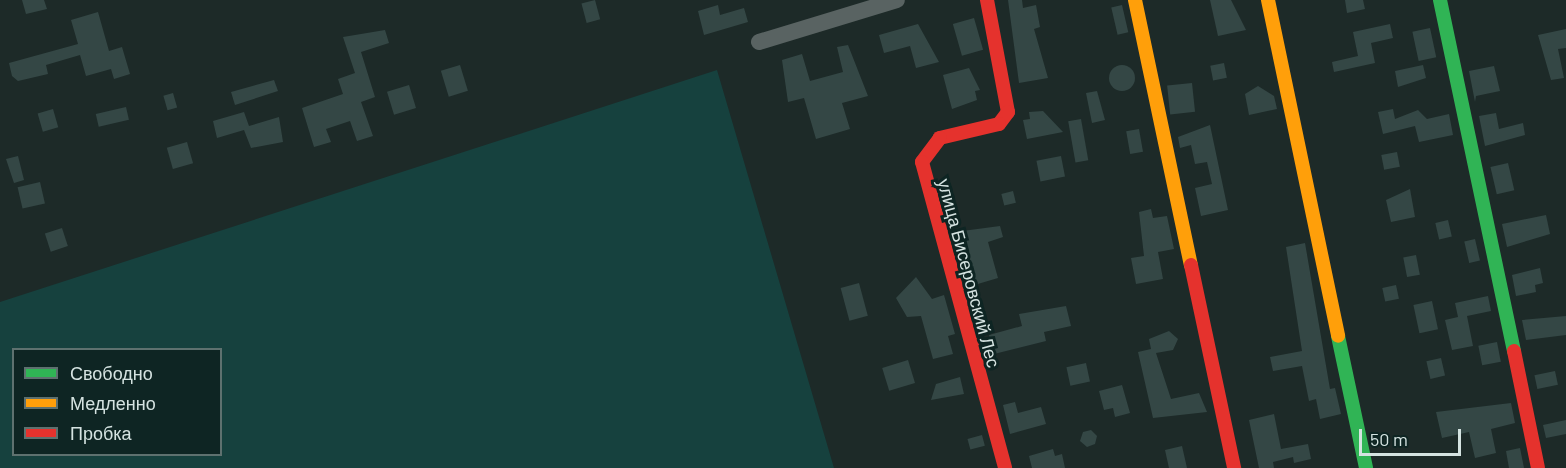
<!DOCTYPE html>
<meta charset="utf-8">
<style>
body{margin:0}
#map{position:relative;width:1566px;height:468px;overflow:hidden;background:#1d2a28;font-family:Barlow,sans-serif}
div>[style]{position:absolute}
.green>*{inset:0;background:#16413e}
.building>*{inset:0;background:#344745;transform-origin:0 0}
.round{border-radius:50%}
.street>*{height:16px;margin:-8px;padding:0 8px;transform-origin:8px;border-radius:8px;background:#596362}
.fast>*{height:14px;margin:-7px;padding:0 7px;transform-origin:7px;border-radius:7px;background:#30b455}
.slow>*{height:14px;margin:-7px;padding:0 7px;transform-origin:7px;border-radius:7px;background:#ff9f0a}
.jam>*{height:14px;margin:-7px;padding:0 7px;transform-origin:7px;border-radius:7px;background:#e5322d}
span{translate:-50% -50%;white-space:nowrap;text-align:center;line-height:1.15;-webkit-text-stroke:6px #0e2523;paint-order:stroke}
.street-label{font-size:18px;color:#d5e3e1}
.legend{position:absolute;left:12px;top:348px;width:210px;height:108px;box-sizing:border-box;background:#0e2523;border:2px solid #5e716f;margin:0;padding:8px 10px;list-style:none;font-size:18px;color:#d5e3e1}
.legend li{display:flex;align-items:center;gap:12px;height:30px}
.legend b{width:30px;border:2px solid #5e716f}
.scale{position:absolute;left:1359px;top:429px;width:102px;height:27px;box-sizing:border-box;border:3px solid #d5e3e1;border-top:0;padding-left:8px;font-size:18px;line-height:21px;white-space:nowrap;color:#d5e3e1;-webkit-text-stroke:4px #0e2523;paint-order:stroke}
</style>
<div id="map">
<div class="green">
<div style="clip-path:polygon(evenodd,717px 70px,834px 468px,0 468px,0 302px,717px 70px,14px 350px,220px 350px,220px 454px,14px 454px,14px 350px)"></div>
</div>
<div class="building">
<div style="clip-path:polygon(22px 0,44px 0,47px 9px,26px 14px)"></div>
<div style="left:595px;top:0;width:20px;height:14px;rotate:75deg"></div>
<div style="clip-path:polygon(1008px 0,1022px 0,1023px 8px,1036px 5px,1040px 27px,1034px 29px,1048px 78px,1019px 83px)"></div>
<div style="clip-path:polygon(1210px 0,1231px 0,1246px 30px,1218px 36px)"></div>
<div style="clip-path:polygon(1345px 0,1363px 0,1365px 9px,1347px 13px)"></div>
<div style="clip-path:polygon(718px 5px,720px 15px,744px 8px,748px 22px,704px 35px,698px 11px)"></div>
<div style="left:1122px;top:5px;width:28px;height:11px;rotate:77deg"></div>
<div style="clip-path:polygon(98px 12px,109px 51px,122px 47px,130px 74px,114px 79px,111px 69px,86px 76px,80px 55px,46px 65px,48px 74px,18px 81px,12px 76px,9px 63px,78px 44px,71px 20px)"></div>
<div style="left:974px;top:18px;width:33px;height:22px;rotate:74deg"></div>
<div style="clip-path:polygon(918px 24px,939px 62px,916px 68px,910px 46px,884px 53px,879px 35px)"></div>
<div style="clip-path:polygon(1390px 24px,1393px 38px,1371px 43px,1375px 63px,1334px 72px,1332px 62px,1358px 56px,1353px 32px)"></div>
<div style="left:1430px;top:28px;width:30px;height:18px;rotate:78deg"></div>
<div style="clip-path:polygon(1566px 29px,1566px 48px,1558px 49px,1564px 78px,1551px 80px,1538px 35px)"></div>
<div style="clip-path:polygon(385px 30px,389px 43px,361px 52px,375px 97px,361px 102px,373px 136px,357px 141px,350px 121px,326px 129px,331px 142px,314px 147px,302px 108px,343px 94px,338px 79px,355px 73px,343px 37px)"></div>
<div style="clip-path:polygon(848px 45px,868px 96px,842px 103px,850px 129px,816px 139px,804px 98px,788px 102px,782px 60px,802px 54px,810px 81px,843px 72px,837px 47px)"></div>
<div style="left:1224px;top:63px;width:15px;height:14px;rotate:79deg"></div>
<div class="round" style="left:1109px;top:65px;width:26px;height:26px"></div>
<div style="left:460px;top:65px;width:27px;height:20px;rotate:73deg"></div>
<div style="clip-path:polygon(1423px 65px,1426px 78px,1398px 87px,1395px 71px)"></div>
<div style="clip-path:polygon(1494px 66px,1500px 91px,1476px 96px,1475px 102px,1469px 71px)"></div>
<div style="clip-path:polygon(969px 68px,980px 90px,975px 91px,977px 100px,952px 109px,943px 75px)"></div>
<div style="clip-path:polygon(274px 80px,278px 91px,235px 105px,231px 92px)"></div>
<div style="left:1192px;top:83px;width:29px;height:25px;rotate:84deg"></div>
<div style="left:409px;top:85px;width:24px;height:23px;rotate:73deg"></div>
<div style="clip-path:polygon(1258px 86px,1274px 96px,1277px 109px,1249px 115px,1245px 94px)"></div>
<div style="clip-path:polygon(1097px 91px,1105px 120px,1092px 123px,1086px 93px)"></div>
<div style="left:173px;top:93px;width:15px;height:10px;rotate:74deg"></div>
<div style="left:126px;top:107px;width:13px;height:31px;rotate:77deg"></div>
<div style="left:53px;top:109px;width:19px;height:16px;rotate:74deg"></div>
<div style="clip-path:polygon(1393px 109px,1395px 119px,1418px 110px,1427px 119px,1449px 114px,1453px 135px,1419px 142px,1415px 126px,1383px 134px,1378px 112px)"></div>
<div style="clip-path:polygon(1043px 111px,1063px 132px,1027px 139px,1023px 120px,1030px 119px,1029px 112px)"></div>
<div style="clip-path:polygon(244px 112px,249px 126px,279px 117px,283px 142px,251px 148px,244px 130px,217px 138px,213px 121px)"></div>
<div style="clip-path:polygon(1496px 113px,1499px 129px,1523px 123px,1525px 135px,1485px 146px,1479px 116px)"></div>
<div style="left:1081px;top:119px;width:42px;height:13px;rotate:80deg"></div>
<div style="clip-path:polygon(1210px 125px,1228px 210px,1201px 216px,1195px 188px,1212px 184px,1207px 162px,1195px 164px,1191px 145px,1180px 148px,1178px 137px)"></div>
<div style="left:1139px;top:129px;width:23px;height:13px;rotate:80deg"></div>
<div style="left:187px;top:142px;width:22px;height:21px;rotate:74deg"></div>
<div style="left:1397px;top:152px;width:15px;height:16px;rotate:79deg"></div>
<div style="clip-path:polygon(18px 156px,24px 180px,14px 183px,6px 159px)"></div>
<div style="left:1061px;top:156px;width:21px;height:25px;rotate:79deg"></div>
<div style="left:1508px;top:163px;width:28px;height:18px;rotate:77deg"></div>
<div style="left:40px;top:182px;width:22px;height:23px;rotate:77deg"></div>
<div style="clip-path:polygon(1410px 189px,1415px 217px,1391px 222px,1386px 200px)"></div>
<div style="left:1013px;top:191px;width:12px;height:12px;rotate:76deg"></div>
<div style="clip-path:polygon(1151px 209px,1153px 218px,1167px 216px,1174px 249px,1158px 252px,1163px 279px,1136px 284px,1131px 258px,1144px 256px,1139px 212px)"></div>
<div style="clip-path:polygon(1546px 215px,1550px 234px,1507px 247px,1502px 224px)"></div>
<div style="left:1448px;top:220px;width:17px;height:13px;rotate:77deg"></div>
<div style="clip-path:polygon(1000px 226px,1003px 237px,988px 242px,998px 278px,971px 286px,955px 232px)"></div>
<div style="left:62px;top:228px;width:19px;height:18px;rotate:72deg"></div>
<div style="left:1475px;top:239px;width:22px;height:11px;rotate:77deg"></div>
<div style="clip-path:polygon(1305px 243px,1330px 389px,1335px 388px,1341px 414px,1320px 419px,1316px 399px,1309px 401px,1302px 366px,1273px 371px,1270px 357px,1302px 351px,1286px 247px)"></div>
<div style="left:1416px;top:255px;width:20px;height:13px;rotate:79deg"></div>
<div style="clip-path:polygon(1540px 268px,1543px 283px,1535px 285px,1536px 292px,1516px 296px,1512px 275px)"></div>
<div style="clip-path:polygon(916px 277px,932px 299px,944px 295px,955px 334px,948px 336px,953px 354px,933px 359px,921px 316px,907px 317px,896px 298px)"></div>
<div style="left:859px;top:283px;width:34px;height:19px;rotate:75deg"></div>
<div style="left:1396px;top:285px;width:14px;height:14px;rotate:78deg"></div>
<div style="clip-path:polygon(1488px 296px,1491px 311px,1467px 316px,1473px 346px,1452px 350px,1445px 320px,1458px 317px,1455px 303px)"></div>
<div style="left:1432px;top:301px;width:29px;height:19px;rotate:78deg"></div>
<div style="clip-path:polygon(1066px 306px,1071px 326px,1044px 332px,1046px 341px,994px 354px,989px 335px,1022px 326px,1019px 314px)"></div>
<div style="clip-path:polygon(1566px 316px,1566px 335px,1526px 340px,1522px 320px)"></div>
<div style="clip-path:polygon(1169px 331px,1178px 339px,1173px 350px,1156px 353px,1171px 399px,1199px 393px,1207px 412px,1153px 418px,1138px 352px,1151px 349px,1149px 339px)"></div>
<div style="left:1497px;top:342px;width:20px;height:19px;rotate:79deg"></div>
<div style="left:1441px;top:358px;width:18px;height:15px;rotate:77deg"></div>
<div style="left:908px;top:360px;width:24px;height:27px;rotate:73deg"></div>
<div style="left:1086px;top:363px;width:19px;height:20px;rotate:78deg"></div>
<div style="left:1555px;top:371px;width:14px;height:21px;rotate:78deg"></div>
<div style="clip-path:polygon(960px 377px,964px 394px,931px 400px,936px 384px)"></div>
<div style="clip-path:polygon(1122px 385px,1130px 413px,1115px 417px,1113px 408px,1104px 410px,1099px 391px)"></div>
<div style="clip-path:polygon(1015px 402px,1018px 413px,1041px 407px,1046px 424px,1010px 434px,1003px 405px)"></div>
<div style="clip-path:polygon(1511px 403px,1515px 423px,1491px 429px,1496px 453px,1475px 458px,1469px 432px,1442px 438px,1436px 412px)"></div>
<div style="clip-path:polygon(1274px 414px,1281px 449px,1308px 444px,1311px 459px,1294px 463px,1293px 457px,1273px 462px,1274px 468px,1259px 468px,1249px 420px)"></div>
<div style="clip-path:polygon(1566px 420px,1566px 434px,1546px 438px,1543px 425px)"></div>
<div style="clip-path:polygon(1091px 430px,1097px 436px,1095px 444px,1087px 447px,1080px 441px,1083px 432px)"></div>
<div style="left:982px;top:435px;width:11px;height:15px;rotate:75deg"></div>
<div style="clip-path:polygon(1182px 446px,1187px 468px,1169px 468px,1165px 450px)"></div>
<div style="clip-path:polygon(1520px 448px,1524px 468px,1509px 468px,1506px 451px)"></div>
<div style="clip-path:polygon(1053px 449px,1055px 456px,1062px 454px,1065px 468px,1032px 468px,1029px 456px)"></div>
</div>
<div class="street">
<div style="left:759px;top:42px;width:144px;rotate:-16.9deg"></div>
</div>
<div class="fast">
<div style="left:1440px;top:0;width:359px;rotate:78.1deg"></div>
<div style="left:1338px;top:336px;width:135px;rotate:78deg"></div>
</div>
<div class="slow">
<div style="left:1135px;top:0;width:271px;rotate:78.1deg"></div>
<div style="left:1268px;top:0;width:343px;rotate:78.2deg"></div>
</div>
<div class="jam">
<div style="left:987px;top:0;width:114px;rotate:79.4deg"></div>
<div style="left:1008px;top:112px;width:15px;rotate:127deg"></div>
<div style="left:999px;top:124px;width:61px;rotate:166.7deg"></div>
<div style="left:940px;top:138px;width:30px;rotate:127deg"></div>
<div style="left:922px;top:162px;width:317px;rotate:74.8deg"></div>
<div style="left:1191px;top:265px;width:208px;rotate:78deg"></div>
<div style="left:1514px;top:351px;width:119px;rotate:78.4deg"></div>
</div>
<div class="street-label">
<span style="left:969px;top:273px;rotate:75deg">улица Бисеровский Лес</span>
</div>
<ul class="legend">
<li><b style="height:8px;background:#30b455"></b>Свободно</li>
<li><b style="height:8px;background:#ff9f0a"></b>Медленно</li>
<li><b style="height:8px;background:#e5322d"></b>Пробка</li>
</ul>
<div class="scale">50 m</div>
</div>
